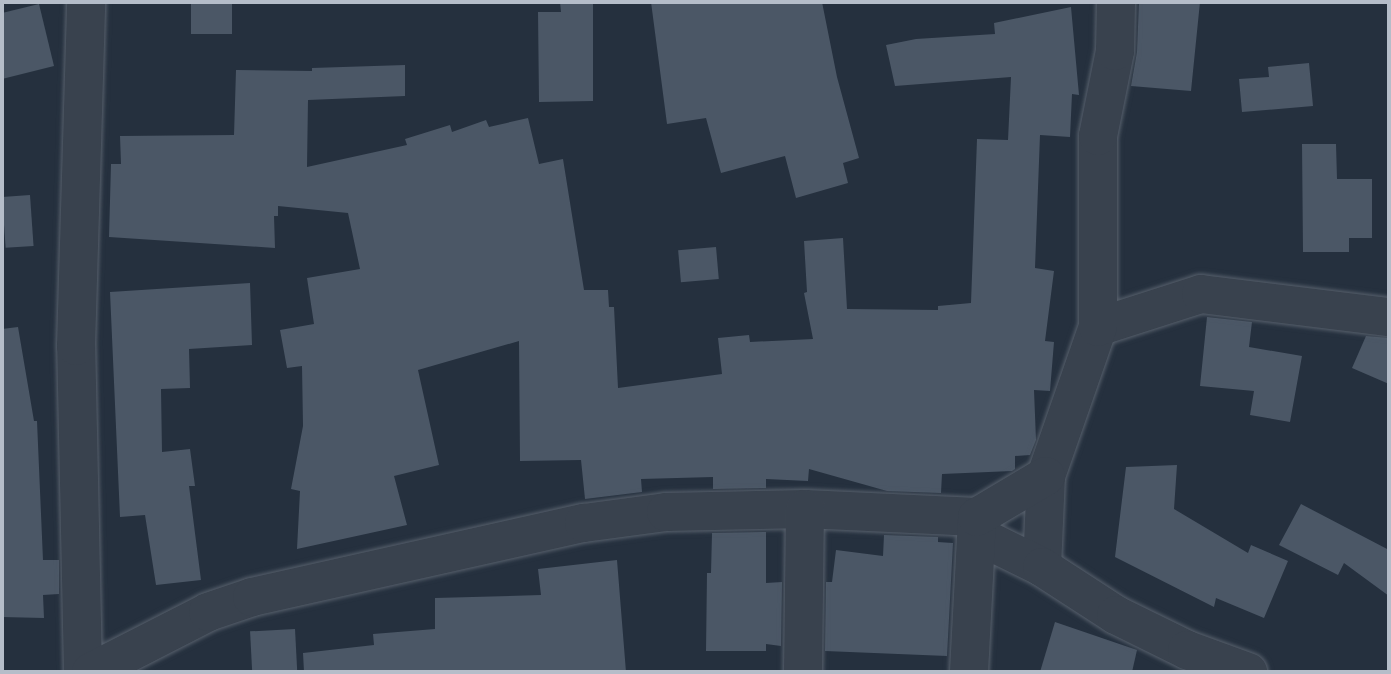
<!DOCTYPE html>
<style>
body{margin:0}
#map{position:relative;width:1391px;height:674px;overflow:hidden;background:#25303e;font-family:"PT Sans",sans-serif}
div>[style]{position:absolute}
.building>*{inset:0;background:#4b5766;transform-origin:0 0}
.roads{filter:drop-shadow(0 0 2px #57606c) drop-shadow(0 0 2px #57606c)}
.minor>*{height:38px;margin:-19px;padding:0 19px;transform-origin:19px;border-radius:19px;background:#39424e}
span{translate:-50% -50%;white-space:nowrap;text-align:center;line-height:1.15;-webkit-text-stroke:6px #1e2733;paint-order:stroke}
.frame{position:absolute;inset:0;border:4px solid #b5bdc9;pointer-events:none}
</style>
<div id="map">
<div class="building">
<div style="left:191px;top:2px;width:41px;height:32px"></div>
<div style="clip-path:polygon(560px 2px,593px 2px,593px 101px,539px 102px,538px 12px,561px 12px)"></div>
<div style="clip-path:polygon(651px 2px,822px 2px,837px 77px,859px 158px,843px 163px,848px 183px,796px 198px,785px 156px,721px 173px,706px 118px,667px 124px)"></div>
<div style="clip-path:polygon(1139px 2px,1200px 2px,1191px 91px,1131px 86px,1137px 52px)"></div>
<div style="clip-path:polygon(39px 4px,54px 66px,2px 79px,2px 13px)"></div>
<div style="clip-path:polygon(1071px 7px,1079px 95px,1072px 94px,1070px 137px,1040px 135px,1035px 268px,1054px 271px,1045px 341px,1054px 342px,1050px 391px,1034px 390px,1036px 440px,1030px 455px,1015px 456px,1015px 469px,1012px 471px,942px 474px,941px 493px,887px 491px,809px 469px,808px 481px,766px 479px,766px 488px,713px 489px,713px 477px,641px 479px,642px 492px,585px 499px,581px 460px,520px 461px,519px 341px,418px 370px,439px 465px,394px 476px,407px 525px,297px 549px,300px 491px,291px 489px,303px 426px,302px 366px,287px 368px,280px 330px,314px 324px,307px 278px,360px 269px,348px 213px,278px 206px,278px 216px,274px 216px,275px 248px,109px 237px,111px 164px,121px 164px,120px 136px,234px 135px,236px 70px,312px 71px,312px 68px,405px 65px,405px 96px,308px 100px,307px 167px,407px 145px,405px 139px,450px 125px,452px 132px,486px 120px,489px 127px,528px 118px,539px 164px,563px 159px,584px 290px,608px 290px,609px 307px,614px 307px,618px 388px,722px 374px,718px 338px,749px 335px,750px 342px,813px 339px,804px 293px,807px 292px,804px 241px,843px 238px,847px 309px,938px 310px,938px 306px,971px 303px,977px 139px,1008px 140px,1011px 77px,895px 86px,886px 45px,916px 39px,995px 34px,994px 23px)"></div>
<div style="clip-path:polygon(1309px 63px,1313px 106px,1242px 112px,1239px 79px,1269px 77px,1268px 67px)"></div>
<div style="clip-path:polygon(1302px 144px,1336px 144px,1337px 179px,1372px 179px,1372px 238px,1349px 238px,1349px 252px,1303px 252px)"></div>
<div style="left:30px;top:195px;width:51px;height:28px;rotate:86deg"></div>
<div style="left:716px;top:247px;width:32px;height:38px;rotate:85deg"></div>
<div style="clip-path:polygon(250px 283px,252px 345px,189px 349px,190px 388px,161px 389px,162px 452px,190px 449px,195px 486px,189px 486px,201px 580px,156px 585px,145px 515px,120px 517px,110px 292px)"></div>
<div style="clip-path:polygon(1207px 317px,1252px 322px,1249px 347px,1302px 356px,1290px 422px,1250px 415px,1254px 391px,1200px 386px)"></div>
<div style="clip-path:polygon(18px 327px,34px 421px,37px 421px,43px 560px,59px 560px,59px 594px,43px 595px,44px 618px,2px 617px,2px 329px)"></div>
<div style="clip-path:polygon(1366px 336px,1389px 338px,1389px 384px,1352px 368px)"></div>
<div style="clip-path:polygon(1177px 465px,1174px 509px,1248px 553px,1251px 545px,1288px 561px,1264px 618px,1216px 598px,1214px 607px,1115px 557px,1126px 467px)"></div>
<div style="clip-path:polygon(1301px 504px,1389px 550px,1389px 596px,1344px 563px,1338px 575px,1279px 545px)"></div>
<div style="clip-path:polygon(766px 532px,766px 583px,782px 582px,781px 646px,766px 644px,766px 651px,706px 651px,707px 573px,711px 573px,712px 533px)"></div>
<div style="clip-path:polygon(884px 535px,938px 537px,938px 542px,953px 543px,947px 656px,825px 651px,826px 582px,832px 582px,836px 550px,883px 556px)"></div>
<div style="clip-path:polygon(617px 560px,626px 672px,304px 672px,303px 653px,374px 645px,373px 634px,435px 629px,435px 598px,541px 595px,538px 569px)"></div>
<div style="clip-path:polygon(1055px 622px,1137px 650px,1132px 672px,1040px 672px)"></div>
<div style="left:295px;top:629px;width:43px;height:45px;rotate:87deg"></div>
</div>
<div class="roads">
<div class="minor">
<div style="left:1098px;top:327px;width:108px;rotate:-17.8deg"></div>
<div style="left:1201px;top:294px;width:189px;rotate:7deg"></div>
<div style="left:1042px;top:567px;width:91px;rotate:-87.5deg"></div>
<div style="left:1046px;top:476px;width:158px;rotate:-70.8deg"></div>
<div style="left:1098px;top:327px;width:191px;rotate:-90deg"></div>
<div style="left:1098px;top:136px;width:87px;rotate:-78.7deg"></div>
<div style="left:1115px;top:51px;width:49px;rotate:-88.8deg"></div>
<div style="left:83px;top:672px;width:326px;rotate:-91.2deg"></div>
<div style="left:76px;top:346px;width:344px;rotate:-88.3deg"></div>
<div style="left:91px;top:672px;width:131px;rotate:-27.1deg"></div>
<div style="left:208px;top:612px;width:46px;rotate:-18.8deg"></div>
<div style="left:252px;top:597px;width:340px;rotate:-12.6deg"></div>
<div style="left:584px;top:523px;width:83px;rotate:-7.6deg"></div>
<div style="left:666px;top:512px;width:139px;rotate:-1.2deg"></div>
<div style="left:805px;top:509px;width:172px;rotate:2.7deg"></div>
<div style="left:977px;top:517px;width:18px;rotate:90deg"></div>
<div style="left:977px;top:535px;width:72px;rotate:26.2deg"></div>
<div style="left:1042px;top:567px;width:88px;rotate:33deg"></div>
<div style="left:1116px;top:615px;width:79px;rotate:26.2deg"></div>
<div style="left:1187px;top:650px;width:65px;rotate:19.8deg"></div>
<div style="left:803px;top:672px;width:163px;rotate:-89.3deg"></div>
<div style="left:969px;top:672px;width:155px;rotate:-87deg"></div>
<div style="left:977px;top:517px;width:80px;rotate:-30.7deg"></div>
</div>
</div>
<div class="frame"></div>
</div>
